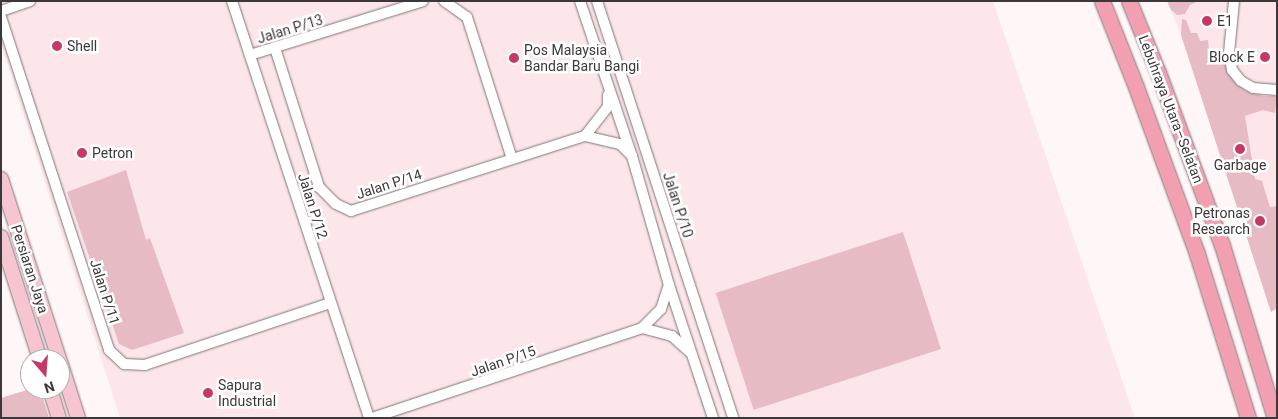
<!DOCTYPE html>
<meta charset="utf-8">
<style>
body{margin:0}
#map{position:relative;width:1278px;height:419px;overflow:hidden;background:#fef6f7;font-family:Roboto,sans-serif}
div>[style]{position:absolute}
.built>*{inset:0;background:#fce6ea}
.green>*{inset:0;background:#e6bbc3;transform-origin:0 0}
.roads{filter:drop-shadow(0 0 1px #807577) drop-shadow(0 0 1px #807577)}
.minor>*{height:10px;margin:-5px;padding:0 5px;transform-origin:5px;border-radius:5px;background:#fff}
.major>*{height:14px;margin:-7px;padding:0 7px;transform-origin:7px;border-radius:7px;background:#f7c5d0}
.highway>*{height:15px;margin:-7.5px;padding:0 7.5px;transform-origin:7.5px;border-radius:7.5px;background:#f29fb1}
.dots>*{width:14px;height:14px;translate:-50% -50%;box-sizing:border-box;border:2px solid #fff;border-radius:50%}
span{translate:-50% -50%;white-space:nowrap;text-align:center;line-height:1.15;-webkit-text-stroke:5px #fff;paint-order:stroke}
.poi-label{font-size:14px;color:#3c3738}
.left{translate:0 -50%;text-align:left}
.right{translate:-100% -50%;text-align:right}
.street-label{font-size:14px;color:#3c3738}
.frame{position:absolute;inset:0;border:2px solid #3c3738;pointer-events:none}
.north{position:absolute;left:20px;top:349px;width:50px;height:50px;box-sizing:border-box;background:#fff;border:1px solid #b1afaf;border-radius:50%;rotate:162deg;font-size:14px;font-weight:700;line-height:20px;text-align:center;color:#3c3738}
.north::after{content:'';display:block;margin:auto;width:18px;height:22px;background:#c63967;clip-path:polygon(50% 0,100% 100%,50% 72%,0 100%)}
</style>
<div id="map">
<div class="built">
<div style="clip-path:polygon(1px 1px,993px 1px,1135px 418px,120px 418px,1px 44px)"></div>
<div style="clip-path:polygon(1167px 1px,1277px 1px,1277px 308px,1271px 312px,1215px 134px,1181px 35px)"></div>
</div>
<div class="green">
<div style="clip-path:polygon(1167px 1px,1198px 1px,1190px 5px,1185px 14px,1177px 15px,1171px 10px)"></div>
<div style="clip-path:polygon(1182px 19px,1186px 20px,1191px 33px,1197px 33px,1200px 41px,1208px 40px,1209px 50px,1222px 51px,1231px 76px,1244px 90px,1264px 96px,1277px 96px,1275px 113px,1263px 110px,1245px 116px,1255px 179px,1262px 181px,1270px 207px,1277px 206px,1277px 308px,1271px 312px,1181px 35px)"></div>
<div style="clip-path:polygon(126px 170px,146px 240px,150px 238px,184px 333px,132px 350px,119px 344px,67px 192px)"></div>
<div style="left:903px;top:232px;width:123px;height:197px;rotate:72deg"></div>
<div style="clip-path:polygon(30px 389px,40px 389px,49px 418px,1px 418px,1px 398px)"></div>
</div>
<div class="roads">
<div class="minor">
<div style="left:232px;top:1px;width:439px;rotate:71.8deg"></div>
<div style="left:444px;top:1px;width:28px;rotate:35deg"></div>
<div style="left:467px;top:17px;width:149px;rotate:72.4deg"></div>
<div style="left:580px;top:1px;width:163px;rotate:71.5deg"></div>
<div style="left:632px;top:156px;width:134px;rotate:74deg"></div>
<div style="left:669px;top:285px;width:140px;rotate:71.7deg"></div>
<div style="left:597px;top:1px;width:439px;rotate:71.9deg"></div>
<div style="left:1234px;top:1px;width:52px;rotate:95.5deg"></div>
<div style="left:1229px;top:53px;width:17px;rotate:80deg"></div>
<div style="left:1232px;top:70px;width:14px;rotate:51deg"></div>
<div style="left:1241px;top:81px;width:14px;rotate:30deg"></div>
<div style="left:1253px;top:88px;width:24px;rotate:5deg"></div>
<div style="left:1px;top:11px;width:31px;rotate:-19deg"></div>
<div style="left:1px;top:17px;width:350px;rotate:72deg"></div>
<div style="left:109px;top:350px;width:21px;rotate:43deg"></div>
<div style="left:124px;top:364px;width:21px;rotate:3deg"></div>
<div style="left:145px;top:365px;width:195px;rotate:-18.5deg"></div>
<div style="left:275px;top:48px;width:146px;rotate:72.4deg"></div>
<div style="left:319px;top:187px;width:24px;rotate:45deg"></div>
<div style="left:336px;top:204px;width:17px;rotate:25deg"></div>
<div style="left:351px;top:211px;width:246px;rotate:-17.8deg"></div>
<div style="left:585px;top:136px;width:36px;rotate:13deg"></div>
<div style="left:620px;top:144px;width:17px;rotate:45deg"></div>
<div style="left:250px;top:55px;width:181px;rotate:-17.3deg"></div>
<div style="left:585px;top:136px;width:37px;rotate:-52deg"></div>
<div style="left:608px;top:107px;width:12px;rotate:-90deg"></div>
<div style="left:642px;top:328px;width:31px;rotate:15deg"></div>
<div style="left:672px;top:336px;width:24px;rotate:42deg"></div>
<div style="left:372px;top:418px;width:285px;rotate:-18.4deg"></div>
<div style="left:642px;top:328px;width:27px;rotate:-45deg"></div>
<div style="left:661px;top:309px;width:25px;rotate:-72deg"></div>
</div>
<div class="major">
<div style="left:1px;top:179px;width:189px;rotate:72.1deg"></div>
<div style="left:1px;top:237px;width:128px;rotate:72.3deg"></div>
<div style="left:60px;top:361px;width:60px;rotate:72.5deg"></div>
<div style="left:50px;top:389px;width:30px;rotate:73deg"></div>
</div>
<div class="highway">
<div style="left:1102px;top:1px;width:92px;rotate:68.4deg"></div>
<div style="left:1136px;top:87px;width:178px;rotate:69.9deg"></div>
<div style="left:1197px;top:254px;width:172px;rotate:72.7deg"></div>
<div style="left:1129px;top:1px;width:80px;rotate:67.9deg"></div>
<div style="left:1159px;top:75px;width:181px;rotate:69.7deg"></div>
<div style="left:1222px;top:245px;width:181px;rotate:73deg"></div>
</div>
</div>
<div class="dots">
<div style="left:1207px;top:21px;background:#c63967"></div>
<div style="left:57px;top:46px;background:#c63967"></div>
<div style="left:1265px;top:57px;background:#c63967"></div>
<div style="left:514px;top:58px;background:#c63967"></div>
<div style="left:1240px;top:149px;background:#c63967"></div>
<div style="left:82px;top:153px;background:#c63967"></div>
<div style="left:1260px;top:221px;background:#c63967"></div>
<div style="left:208px;top:393px;background:#c63967"></div>
</div>
<div class="poi-label">
<span class="left" style="left:1217px;top:21px">E1</span>
<span class="left" style="left:67px;top:46px">Shell</span>
<span class="left" style="left:524px;top:58px">Pos Malaysia<br>Bandar Baru Bangi</span>
<span class="right" style="left:1255px;top:57px">Block E</span>
<span class="left" style="left:92px;top:153px">Petron</span>
<span style="left:1240px;top:165px">Garbage</span>
<span class="right" style="left:1250px;top:221px">Petronas<br>Research</span>
<span class="left" style="left:218px;top:393px">Sapura<br>Industrial</span>
</div>
<div class="street-label">
<span style="left:290px;top:29px;rotate:-17deg">Jalan P/13</span>
<span style="left:1171px;top:109px;rotate:69deg">Lebuhraya Utara–Selatan</span>
<span style="left:389px;top:184px;rotate:-18deg">Jalan P/14</span>
<span style="left:678px;top:205px;rotate:72deg">Jalan P/10</span>
<span style="left:313px;top:206px;rotate:72deg">Jalan P/12</span>
<span style="left:30px;top:269px;rotate:72deg">Persiaran Jaya</span>
<span style="left:105px;top:292px;rotate:72deg">Jalan P/11</span>
<span style="left:503px;top:361px;rotate:-19deg">Jalan P/15</span>
</div>
<div class="frame"></div>
<div class="north">N</div>
</div>
